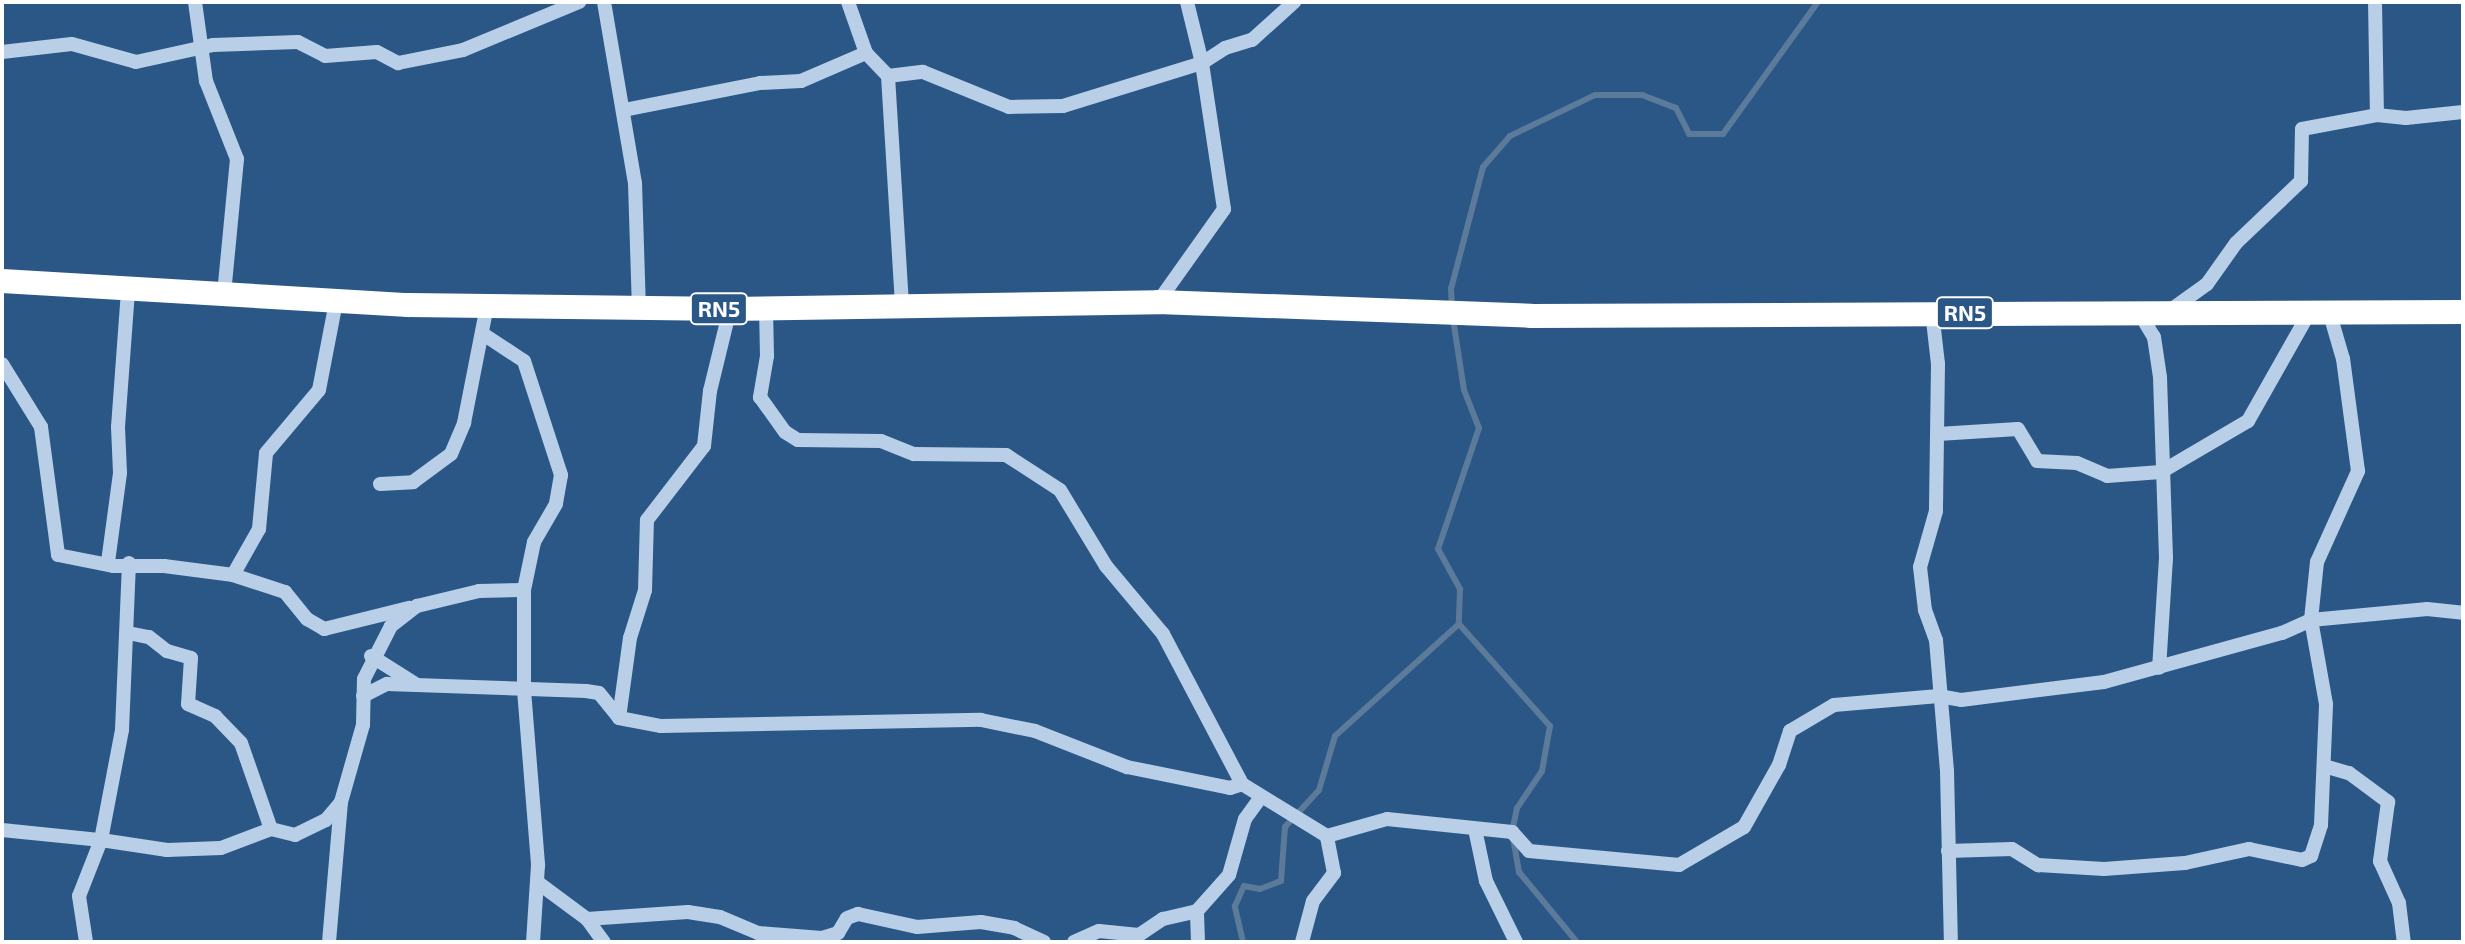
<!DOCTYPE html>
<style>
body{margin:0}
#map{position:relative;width:2465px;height:944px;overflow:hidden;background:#2b5787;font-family:"Exo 2",sans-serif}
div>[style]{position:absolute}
.stream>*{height:6px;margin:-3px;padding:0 3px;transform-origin:3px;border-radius:3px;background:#5c7a9a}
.minor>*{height:14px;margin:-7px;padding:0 7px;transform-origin:7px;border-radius:7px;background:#b8cfe7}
.highway>*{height:24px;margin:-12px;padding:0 12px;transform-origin:12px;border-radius:12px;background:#fff}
span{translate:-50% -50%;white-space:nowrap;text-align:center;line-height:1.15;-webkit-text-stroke:6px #2b5787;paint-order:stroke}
.shield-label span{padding:2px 6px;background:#2b5787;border:2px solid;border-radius:6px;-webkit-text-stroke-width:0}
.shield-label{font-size:22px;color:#fff;font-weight:700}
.frame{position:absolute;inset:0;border:4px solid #fff;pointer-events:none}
</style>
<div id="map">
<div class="stream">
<div style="left:1452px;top:308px;width:19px;rotate:-93deg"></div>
<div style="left:1451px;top:289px;width:126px;rotate:-75.3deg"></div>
<div style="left:1483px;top:167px;width:41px;rotate:-48.9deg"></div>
<div style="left:1510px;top:136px;width:94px;rotate:-25.8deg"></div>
<div style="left:1595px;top:95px;width:47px"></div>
<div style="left:1642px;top:95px;width:36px;rotate:21deg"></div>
<div style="left:1676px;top:108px;width:29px;rotate:63deg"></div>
<div style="left:1689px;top:134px;width:34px"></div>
<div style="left:1723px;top:134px;width:163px;rotate:-54.3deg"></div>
<div style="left:1453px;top:319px;width:72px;rotate:81.2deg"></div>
<div style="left:1464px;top:390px;width:41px;rotate:68.5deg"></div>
<div style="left:1479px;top:428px;width:128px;rotate:108.7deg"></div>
<div style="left:1438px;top:549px;width:46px;rotate:61.2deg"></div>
<div style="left:1460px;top:589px;width:35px;rotate:92deg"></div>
<div style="left:1459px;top:624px;width:137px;rotate:48.3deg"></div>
<div style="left:1550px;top:726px;width:46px;rotate:100.1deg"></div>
<div style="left:1542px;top:771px;width:45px;rotate:124deg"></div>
<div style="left:1517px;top:808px;width:25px;rotate:102deg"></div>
<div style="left:1512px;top:832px;width:41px;rotate:80.1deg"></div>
<div style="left:1519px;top:872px;width:91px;rotate:50.4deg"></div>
<div style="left:1243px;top:942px;width:37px;rotate:-103deg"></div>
<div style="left:1235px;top:906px;width:22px;rotate:-66deg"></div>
<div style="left:1244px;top:886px;width:16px;rotate:11deg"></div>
<div style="left:1260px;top:889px;width:22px;rotate:-21deg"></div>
<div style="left:1281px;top:881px;width:54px;rotate:-85.8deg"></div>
<div style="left:1285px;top:827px;width:50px;rotate:-47.4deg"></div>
<div style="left:1319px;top:790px;width:56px;rotate:-73.5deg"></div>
<div style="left:1335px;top:736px;width:167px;rotate:-42.1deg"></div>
</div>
<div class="minor">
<div style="left:195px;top:2px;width:80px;rotate:82.1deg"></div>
<div style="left:206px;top:81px;width:84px;rotate:68.3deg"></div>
<div style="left:237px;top:159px;width:136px;rotate:95.5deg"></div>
<div style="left:604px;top:2px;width:184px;rotate:80.3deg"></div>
<div style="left:635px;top:183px;width:125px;rotate:88.2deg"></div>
<div style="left:848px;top:2px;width:54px;rotate:70.6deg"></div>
<div style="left:866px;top:53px;width:32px;rotate:46deg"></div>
<div style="left:888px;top:76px;width:231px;rotate:86.5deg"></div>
<div style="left:2375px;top:2px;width:113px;rotate:89deg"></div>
<div style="left:2377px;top:115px;width:29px;rotate:6deg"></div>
<div style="left:2406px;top:118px;width:57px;rotate:-6deg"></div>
<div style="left:2px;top:52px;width:70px;rotate:-6.5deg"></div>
<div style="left:72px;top:44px;width:66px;rotate:15.7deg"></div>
<div style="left:136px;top:62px;width:79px;rotate:-12.4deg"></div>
<div style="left:213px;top:45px;width:85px;rotate:-2deg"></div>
<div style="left:298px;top:42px;width:30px;rotate:27deg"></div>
<div style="left:325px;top:56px;width:52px;rotate:-4.4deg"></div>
<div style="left:377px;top:52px;width:24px;rotate:28deg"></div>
<div style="left:398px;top:63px;width:66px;rotate:-11.3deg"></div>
<div style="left:463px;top:50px;width:126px;rotate:-22.5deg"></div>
<div style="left:888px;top:76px;width:35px;rotate:-7deg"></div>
<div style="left:923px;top:72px;width:93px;rotate:22.1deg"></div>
<div style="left:1009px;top:107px;width:54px;rotate:-1.1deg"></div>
<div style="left:1063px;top:106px;width:145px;rotate:-17.2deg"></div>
<div style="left:1202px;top:63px;width:27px;rotate:-33deg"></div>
<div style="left:1225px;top:48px;width:28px;rotate:-17deg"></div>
<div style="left:1252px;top:40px;width:57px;rotate:-42.1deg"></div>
<div style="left:624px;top:110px;width:139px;rotate:-11.2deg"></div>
<div style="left:760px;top:83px;width:41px;rotate:-2.8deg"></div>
<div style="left:801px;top:81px;width:71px;rotate:-23.3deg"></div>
<div style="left:1158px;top:302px;width:114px;rotate:-54.6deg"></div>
<div style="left:1224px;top:209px;width:148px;rotate:-98.6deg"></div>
<div style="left:1202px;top:63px;width:63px;rotate:-103.8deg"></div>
<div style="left:766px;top:308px;width:48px;rotate:88.8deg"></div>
<div style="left:767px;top:356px;width:42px;rotate:99.7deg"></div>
<div style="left:760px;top:397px;width:43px;rotate:54.5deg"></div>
<div style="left:785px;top:432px;width:15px;rotate:32deg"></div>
<div style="left:798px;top:440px;width:83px;rotate:0.7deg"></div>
<div style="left:881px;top:441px;width:35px;rotate:22deg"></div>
<div style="left:914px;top:454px;width:92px;rotate:0.6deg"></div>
<div style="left:1006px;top:455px;width:64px;rotate:32.9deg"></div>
<div style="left:1060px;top:490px;width:89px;rotate:58.8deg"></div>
<div style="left:1106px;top:566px;width:89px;rotate:50deg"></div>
<div style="left:1163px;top:634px;width:170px;rotate:62.2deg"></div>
<div style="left:1242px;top:784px;width:100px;rotate:31.5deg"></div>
<div style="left:1327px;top:836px;width:62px;rotate:-15.8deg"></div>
<div style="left:1387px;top:819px;width:126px;rotate:5.9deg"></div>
<div style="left:1512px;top:832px;width:25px;rotate:48deg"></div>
<div style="left:1529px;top:851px;width:151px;rotate:5.3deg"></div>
<div style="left:1679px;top:865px;width:75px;rotate:-30.3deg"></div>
<div style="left:1744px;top:827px;width:71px;rotate:-60.6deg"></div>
<div style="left:1779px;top:765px;width:36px;rotate:-72deg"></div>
<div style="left:1790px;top:731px;width:51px;rotate:-30.6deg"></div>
<div style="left:1834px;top:705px;width:105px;rotate:-4.9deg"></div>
<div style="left:1939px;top:696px;width:22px;rotate:10deg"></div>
<div style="left:1961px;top:700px;width:144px;rotate:-7.2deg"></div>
<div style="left:2104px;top:682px;width:185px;rotate:-15.4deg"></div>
<div style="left:2282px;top:633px;width:32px;rotate:-24deg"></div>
<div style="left:2311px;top:620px;width:117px;rotate:-5.4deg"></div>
<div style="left:2427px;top:609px;width:36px;rotate:6deg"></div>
<div style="left:1932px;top:312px;width:52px;rotate:83.4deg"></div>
<div style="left:1938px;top:364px;width:147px;rotate:90.8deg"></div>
<div style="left:1936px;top:511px;width:58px;rotate:105.9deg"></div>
<div style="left:1920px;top:567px;width:43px;rotate:83.4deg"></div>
<div style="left:1925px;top:610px;width:32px;rotate:70deg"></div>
<div style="left:1936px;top:640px;width:131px;rotate:85.2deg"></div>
<div style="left:1947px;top:771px;width:171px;rotate:88.7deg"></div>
<div style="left:2168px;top:312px;width:48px;rotate:-35.7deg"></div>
<div style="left:2207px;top:284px;width:50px;rotate:-54.7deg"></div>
<div style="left:2236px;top:243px;width:90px;rotate:-43.6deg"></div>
<div style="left:2301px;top:181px;width:52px;rotate:-88.9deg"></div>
<div style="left:2302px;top:129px;width:76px;rotate:-10.6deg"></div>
<div style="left:2140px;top:314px;width:27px;rotate:59deg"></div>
<div style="left:2154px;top:337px;width:40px;rotate:81.5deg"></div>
<div style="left:2160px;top:377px;width:181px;rotate:88.1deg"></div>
<div style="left:2166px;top:558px;width:110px;rotate:93.6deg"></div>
<div style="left:483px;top:334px;width:49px;rotate:33.4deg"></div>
<div style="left:524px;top:361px;width:120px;rotate:72deg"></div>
<div style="left:561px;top:475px;width:29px;rotate:100deg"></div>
<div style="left:556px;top:504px;width:44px;rotate:120.1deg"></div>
<div style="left:534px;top:542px;width:49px;rotate:101.8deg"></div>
<div style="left:524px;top:590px;width:100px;rotate:90deg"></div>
<div style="left:524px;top:690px;width:176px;rotate:85.4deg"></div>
<div style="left:538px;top:865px;width:77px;rotate:93.7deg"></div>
<div style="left:2px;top:364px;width:74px;rotate:58.2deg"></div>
<div style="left:41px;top:427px;width:129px;rotate:82.4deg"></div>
<div style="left:58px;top:555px;width:56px;rotate:11.3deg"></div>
<div style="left:113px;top:566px;width:51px"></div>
<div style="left:164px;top:566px;width:70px;rotate:7.4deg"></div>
<div style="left:233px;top:575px;width:53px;rotate:-60.5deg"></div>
<div style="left:259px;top:529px;width:76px;rotate:-84.7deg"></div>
<div style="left:266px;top:453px;width:82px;rotate:-49.9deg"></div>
<div style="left:319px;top:390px;width:90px;rotate:-79.1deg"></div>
<div style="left:1938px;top:434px;width:80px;rotate:-3.6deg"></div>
<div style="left:2018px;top:429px;width:37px;rotate:59deg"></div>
<div style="left:2037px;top:461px;width:40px;rotate:2.9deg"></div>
<div style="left:2077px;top:463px;width:33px;rotate:23deg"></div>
<div style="left:2107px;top:476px;width:54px;rotate:-4.2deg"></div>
<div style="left:2161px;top:472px;width:101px;rotate:-30.4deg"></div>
<div style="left:2248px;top:421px;width:124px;rotate:-60.5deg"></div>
<div style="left:380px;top:484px;width:33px;rotate:-3deg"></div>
<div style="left:413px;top:482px;width:47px;rotate:-36.4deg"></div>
<div style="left:451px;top:454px;width:34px;rotate:-67deg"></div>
<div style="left:464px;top:423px;width:119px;rotate:-78.9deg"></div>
<div style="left:108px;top:562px;width:90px;rotate:-82.3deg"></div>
<div style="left:120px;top:473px;width:46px;rotate:-92.5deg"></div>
<div style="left:118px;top:427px;width:135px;rotate:-85.8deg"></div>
<div style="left:129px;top:563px;width:167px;rotate:92.4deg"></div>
<div style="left:122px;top:730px;width:112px;rotate:100.8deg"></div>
<div style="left:101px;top:840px;width:67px;rotate:8.6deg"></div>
<div style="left:167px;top:850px;width:54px;rotate:-2.1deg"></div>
<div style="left:221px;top:848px;width:53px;rotate:-20.8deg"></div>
<div style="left:271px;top:829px;width:25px;rotate:14deg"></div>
<div style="left:295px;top:835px;width:34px;rotate:-26deg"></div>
<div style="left:326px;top:820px;width:23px;rotate:-50deg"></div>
<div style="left:341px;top:802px;width:80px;rotate:-74.1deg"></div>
<div style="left:363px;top:725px;width:46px;rotate:-88.8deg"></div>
<div style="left:364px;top:679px;width:59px;rotate:-63deg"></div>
<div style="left:391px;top:626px;width:33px;rotate:-38deg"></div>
<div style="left:417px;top:606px;width:64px;rotate:-13.6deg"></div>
<div style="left:479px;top:591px;width:45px;rotate:-1.3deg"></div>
<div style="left:233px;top:575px;width:55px;rotate:18.1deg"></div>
<div style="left:285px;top:592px;width:35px;rotate:51deg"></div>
<div style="left:307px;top:619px;width:20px;rotate:30deg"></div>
<div style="left:324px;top:629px;width:88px;rotate:-13.9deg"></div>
<div style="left:128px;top:633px;width:21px;rotate:11deg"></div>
<div style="left:149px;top:637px;width:23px;rotate:38deg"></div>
<div style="left:167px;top:651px;width:25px;rotate:16deg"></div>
<div style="left:191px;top:658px;width:46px;rotate:93.7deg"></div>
<div style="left:188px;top:704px;width:30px;rotate:24deg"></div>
<div style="left:215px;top:716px;width:37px;rotate:46deg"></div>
<div style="left:241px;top:743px;width:91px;rotate:70.8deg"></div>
<div style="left:371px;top:656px;width:51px;rotate:32.1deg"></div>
<div style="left:363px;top:696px;width:27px;rotate:-27deg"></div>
<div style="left:387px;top:684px;width:199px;rotate:2deg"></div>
<div style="left:586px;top:691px;width:13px;rotate:9deg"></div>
<div style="left:599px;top:693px;width:32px;rotate:51deg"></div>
<div style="left:619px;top:718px;width:43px;rotate:10.8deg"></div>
<div style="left:661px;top:726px;width:320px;rotate:-1.1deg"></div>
<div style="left:981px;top:720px;width:55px;rotate:11.5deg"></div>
<div style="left:1035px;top:731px;width:99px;rotate:21.4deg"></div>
<div style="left:1127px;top:767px;width:105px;rotate:11.5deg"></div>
<div style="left:1230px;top:788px;width:13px;rotate:-18deg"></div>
<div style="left:619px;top:718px;width:81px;rotate:-82.2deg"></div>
<div style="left:630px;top:638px;width:50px;rotate:-72.6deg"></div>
<div style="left:645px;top:590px;width:70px;rotate:-88.4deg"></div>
<div style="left:647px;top:520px;width:93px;rotate:-52.4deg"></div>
<div style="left:704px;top:446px;width:55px;rotate:-83.8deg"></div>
<div style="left:710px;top:391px;width:84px;rotate:-76.3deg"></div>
<div style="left:2324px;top:766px;width:26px;rotate:16deg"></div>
<div style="left:2349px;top:773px;width:49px;rotate:36.6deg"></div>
<div style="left:2388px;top:802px;width:60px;rotate:97.7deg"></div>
<div style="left:2380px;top:861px;width:46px;rotate:65.7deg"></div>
<div style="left:2399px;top:903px;width:39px;rotate:83deg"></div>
<div style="left:1475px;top:829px;width:53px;rotate:78.1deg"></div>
<div style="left:1486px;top:881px;width:68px;rotate:63.8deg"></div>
<div style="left:2px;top:830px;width:100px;rotate:5.8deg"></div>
<div style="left:101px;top:840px;width:60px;rotate:111.4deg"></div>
<div style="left:79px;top:896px;width:47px;rotate:81.3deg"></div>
<div style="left:1948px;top:851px;width:64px;rotate:-1.8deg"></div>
<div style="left:2012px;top:849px;width:31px;rotate:32deg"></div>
<div style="left:2038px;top:865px;width:66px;rotate:3.5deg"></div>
<div style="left:2104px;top:869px;width:81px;rotate:-4.2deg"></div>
<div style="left:2185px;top:863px;width:66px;rotate:-12.3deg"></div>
<div style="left:2249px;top:849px;width:54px;rotate:11.7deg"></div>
<div style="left:2302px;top:860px;width:10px;rotate:-24deg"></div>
<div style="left:2311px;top:856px;width:33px;rotate:-72deg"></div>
<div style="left:2321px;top:825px;width:121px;rotate:-87.6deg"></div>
<div style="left:2326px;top:704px;width:85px;rotate:-100.1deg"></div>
<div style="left:2311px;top:620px;width:58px;rotate:-84.1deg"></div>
<div style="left:2317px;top:562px;width:100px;rotate:-65.7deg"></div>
<div style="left:2358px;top:471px;width:113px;rotate:-97.6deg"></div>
<div style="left:2343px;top:359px;width:50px;rotate:-106.3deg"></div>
<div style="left:537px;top:882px;width:62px;rotate:36.5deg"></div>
<div style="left:587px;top:919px;width:29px;rotate:54deg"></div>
<div style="left:587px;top:919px;width:101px;rotate:-4deg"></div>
<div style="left:688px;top:912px;width:32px;rotate:9deg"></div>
<div style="left:720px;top:917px;width:41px;rotate:22.8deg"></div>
<div style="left:758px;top:933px;width:64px;rotate:4.5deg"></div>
<div style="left:822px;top:938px;width:17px;rotate:-17deg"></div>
<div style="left:838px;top:933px;width:17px;rotate:-59deg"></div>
<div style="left:847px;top:918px;width:12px;rotate:-20deg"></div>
<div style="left:858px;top:914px;width:60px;rotate:12.4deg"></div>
<div style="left:917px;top:927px;width:64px;rotate:-4.5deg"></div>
<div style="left:981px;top:922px;width:34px;rotate:10deg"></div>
<div style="left:1014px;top:928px;width:33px;rotate:25deg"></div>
<div style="left:329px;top:942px;width:141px;rotate:-85.1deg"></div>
<div style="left:1074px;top:942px;width:27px;rotate:-24deg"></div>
<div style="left:1099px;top:931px;width:40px;rotate:5.7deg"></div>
<div style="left:1139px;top:935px;width:29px;rotate:-34deg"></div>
<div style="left:1163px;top:919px;width:35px;rotate:-13deg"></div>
<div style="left:1198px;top:942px;width:31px;rotate:-92deg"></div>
<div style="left:1197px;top:911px;width:48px;rotate:-48.4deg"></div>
<div style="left:1229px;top:875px;width:58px;rotate:-74.1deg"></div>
<div style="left:1245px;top:819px;width:26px;rotate:-54deg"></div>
<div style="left:1302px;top:942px;width:42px;rotate:-75deg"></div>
<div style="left:1313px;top:901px;width:35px;rotate:-53deg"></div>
<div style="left:1334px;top:873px;width:38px;rotate:-101deg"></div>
</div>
<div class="highway">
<div style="left:2px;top:281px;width:407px;rotate:3.4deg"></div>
<div style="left:408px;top:305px;width:322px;rotate:0.7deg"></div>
<div style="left:730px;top:309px;width:428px;rotate:-0.9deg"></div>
<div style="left:1158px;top:302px;width:373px;rotate:2.1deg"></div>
<div style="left:1531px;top:316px;width:932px;rotate:-0.25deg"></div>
</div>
<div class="shield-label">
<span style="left:719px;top:309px">RN5</span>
<span style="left:1965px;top:313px">RN5</span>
</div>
<div class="frame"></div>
</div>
